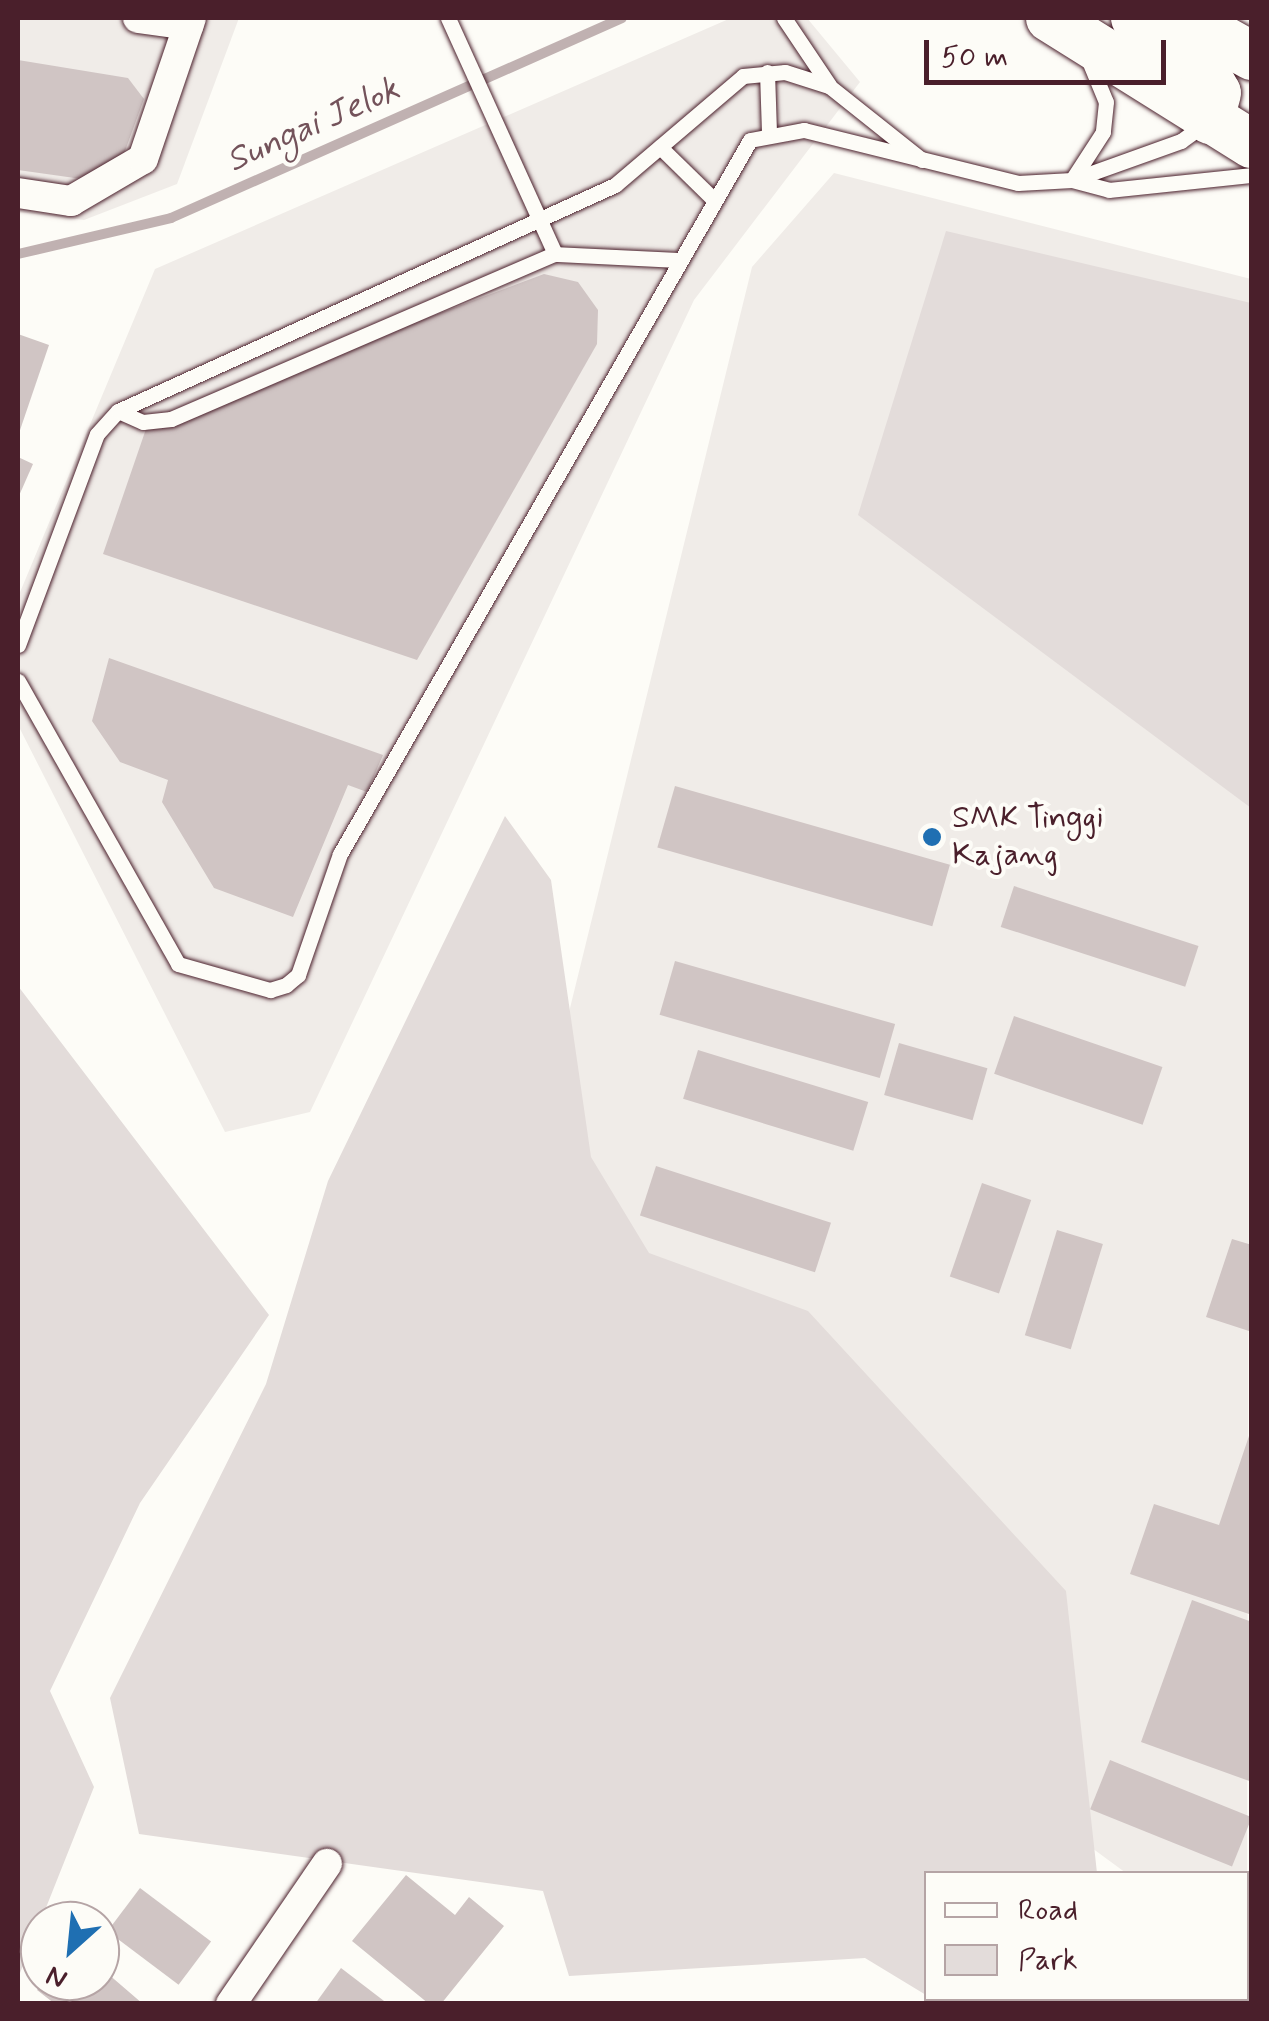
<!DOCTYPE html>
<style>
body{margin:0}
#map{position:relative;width:1269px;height:2021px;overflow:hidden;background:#fdfcf7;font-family:Mynerve,sans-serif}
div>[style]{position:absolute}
.built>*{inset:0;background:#f0ece8}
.green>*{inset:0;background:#e3dcda}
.stream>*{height:10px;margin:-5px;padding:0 5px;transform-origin:5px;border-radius:5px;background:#c0b1b1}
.building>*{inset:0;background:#d0c5c4;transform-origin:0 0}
.roads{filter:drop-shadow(0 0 2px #4a1f2b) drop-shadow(0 0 2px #4a1f2b)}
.lane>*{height:15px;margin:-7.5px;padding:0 7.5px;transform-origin:7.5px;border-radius:7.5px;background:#fdfcf7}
.street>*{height:30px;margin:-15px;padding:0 15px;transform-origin:15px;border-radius:15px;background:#fdfcf7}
.primary>*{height:48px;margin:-24px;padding:0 24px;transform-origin:24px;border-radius:24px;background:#fdfcf7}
.dots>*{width:28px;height:28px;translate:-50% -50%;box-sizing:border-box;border:5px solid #fdfcf7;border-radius:50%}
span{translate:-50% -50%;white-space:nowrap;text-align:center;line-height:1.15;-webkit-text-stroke:8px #fdfcf7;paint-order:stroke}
.poi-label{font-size:32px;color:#4a1f2b}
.left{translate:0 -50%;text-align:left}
.water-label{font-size:35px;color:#73525a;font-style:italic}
.frame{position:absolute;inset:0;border:20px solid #4a1f2b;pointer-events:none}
.legend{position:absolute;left:924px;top:1871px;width:325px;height:130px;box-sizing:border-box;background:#fdfcf7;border:2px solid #b5a4a5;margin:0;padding:12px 18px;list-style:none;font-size:30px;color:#4a1f2b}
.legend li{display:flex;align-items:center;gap:20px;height:50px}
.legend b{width:50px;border:2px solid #b5a4a5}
.north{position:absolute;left:20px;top:1901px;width:100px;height:100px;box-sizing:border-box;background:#fdfcf7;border:2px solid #b5a4a5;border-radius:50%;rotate:207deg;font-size:28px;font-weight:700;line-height:40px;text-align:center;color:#4a1f2b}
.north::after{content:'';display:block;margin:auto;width:35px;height:45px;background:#1f6fb2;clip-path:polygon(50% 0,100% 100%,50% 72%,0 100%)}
.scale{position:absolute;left:924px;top:40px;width:242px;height:45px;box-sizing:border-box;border:5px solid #4a1f2b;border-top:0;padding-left:12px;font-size:30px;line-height:35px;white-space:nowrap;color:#4a1f2b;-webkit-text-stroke:8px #fdfcf7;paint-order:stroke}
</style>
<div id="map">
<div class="built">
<div style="clip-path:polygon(18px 18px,239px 18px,177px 184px,84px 220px,18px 212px)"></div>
<div style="clip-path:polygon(731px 18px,807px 18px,860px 82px,694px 300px,310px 1112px,225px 1132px,18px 725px,18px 597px,155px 269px)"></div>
<div style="clip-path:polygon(834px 173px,1251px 279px,1247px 1892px,1246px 1874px,1126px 1873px,475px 1395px,752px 267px)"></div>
</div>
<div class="green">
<div style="clip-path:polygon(946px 231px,1251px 303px,1251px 808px,858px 515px)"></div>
<div style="clip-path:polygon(505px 816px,551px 880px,591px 1157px,649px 1253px,808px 1311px,1066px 1591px,1097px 1873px,926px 1874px,926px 1995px,865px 1958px,569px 1976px,543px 1891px,139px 1834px,110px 1698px,266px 1384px,328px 1181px)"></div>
<div style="clip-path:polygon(18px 986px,269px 1315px,140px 1503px,50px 1691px,94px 1787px,18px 1978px)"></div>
</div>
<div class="stream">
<div style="left:18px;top:254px;width:157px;rotate:-13.2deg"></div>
<div style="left:171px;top:218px;width:493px;rotate:-23.9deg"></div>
</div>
<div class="building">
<div style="clip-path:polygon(18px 60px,128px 78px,144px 99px,121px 162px,89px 180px,18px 170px)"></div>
<div style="clip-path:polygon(544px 274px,578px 282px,598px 310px,597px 344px,417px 660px,103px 554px,148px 423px)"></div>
<div style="clip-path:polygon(18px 334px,49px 345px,18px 436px)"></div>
<div style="clip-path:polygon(18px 457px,33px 464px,18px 498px)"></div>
<div style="clip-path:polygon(109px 658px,383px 755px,367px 792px,348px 785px,293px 917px,214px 888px,162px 802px,168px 780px,120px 762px,92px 721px)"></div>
<div style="left:675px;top:786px;width:286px;height:64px;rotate:16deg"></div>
<div style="left:1014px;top:886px;width:194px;height:43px;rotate:18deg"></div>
<div style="left:675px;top:961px;width:229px;height:56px;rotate:16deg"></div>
<div style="left:1014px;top:1016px;width:157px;height:61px;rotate:19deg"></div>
<div style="left:899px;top:1043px;width:92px;height:54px;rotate:16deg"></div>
<div style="left:698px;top:1050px;width:178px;height:51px;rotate:17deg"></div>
<div style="left:656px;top:1166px;width:184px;height:52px;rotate:18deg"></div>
<div style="left:982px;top:1183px;width:52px;height:99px;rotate:19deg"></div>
<div style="left:1057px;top:1230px;width:48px;height:110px;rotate:17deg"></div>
<div style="clip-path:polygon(1232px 1239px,1252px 1245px,1252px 1332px,1206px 1317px)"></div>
<div style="clip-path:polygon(1251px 1430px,1252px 1615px,1130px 1574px,1154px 1504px,1219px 1525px)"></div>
<div style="clip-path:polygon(1192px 1600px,1252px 1622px,1252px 1782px,1141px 1742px)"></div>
<div style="left:1110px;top:1760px;width:153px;height:53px;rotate:22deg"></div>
<div style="clip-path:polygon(406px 1875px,455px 1915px,469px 1897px,504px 1926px,441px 2004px,429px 2004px,352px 1941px)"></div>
<div style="left:140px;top:1888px;width:89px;height:54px;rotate:37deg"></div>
<div style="clip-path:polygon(100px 1967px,143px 2004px,55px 2004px,37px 1990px,44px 1981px,100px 1981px)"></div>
<div style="clip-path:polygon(341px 1968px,388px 2004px,315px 2004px)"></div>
</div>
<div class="roads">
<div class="lane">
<div style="left:448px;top:18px;width:259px;rotate:65.6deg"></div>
<div style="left:784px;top:18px;width:81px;rotate:56.1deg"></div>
<div style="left:1089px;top:61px;width:44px;rotate:67.5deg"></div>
<div style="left:1106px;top:102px;width:30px;rotate:96deg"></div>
<div style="left:1103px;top:132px;width:57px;rotate:122.9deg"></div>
<div style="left:1072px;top:180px;width:38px;rotate:15deg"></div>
<div style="left:1109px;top:190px;width:144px;rotate:-6deg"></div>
<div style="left:767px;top:72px;width:60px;rotate:88.1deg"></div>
<div style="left:660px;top:147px;width:71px;rotate:44.4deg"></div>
<div style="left:118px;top:411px;width:27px;rotate:24deg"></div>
<div style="left:143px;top:422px;width:28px;rotate:-6deg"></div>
<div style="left:171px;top:419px;width:418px;rotate:-23.3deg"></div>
<div style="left:555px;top:254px;width:121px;rotate:2.8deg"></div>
<div style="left:18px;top:645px;width:225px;rotate:-69.5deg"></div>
<div style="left:97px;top:434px;width:31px;rotate:-48deg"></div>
<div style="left:118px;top:411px;width:546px;rotate:-24.45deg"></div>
<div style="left:615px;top:185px;width:168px;rotate:-40.4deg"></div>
<div style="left:743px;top:76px;width:42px;rotate:-5.4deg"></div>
<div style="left:785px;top:72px;width:46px;rotate:17.7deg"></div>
<div style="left:829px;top:86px;width:119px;rotate:38.5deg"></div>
<div style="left:18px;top:681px;width:325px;rotate:60.5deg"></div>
<div style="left:178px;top:964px;width:96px;rotate:15.8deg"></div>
<div style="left:270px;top:990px;width:17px;rotate:-17deg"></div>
<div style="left:286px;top:985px;width:16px;rotate:-40deg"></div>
<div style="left:298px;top:975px;width:128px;rotate:-70.9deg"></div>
<div style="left:340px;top:854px;width:823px;rotate:-60.13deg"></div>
<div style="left:750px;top:140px;width:55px;rotate:-10.5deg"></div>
<div style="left:804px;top:130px;width:220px;rotate:13.9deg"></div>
<div style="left:1018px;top:183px;width:54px;rotate:-3.2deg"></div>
<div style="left:1072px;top:180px;width:116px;rotate:-19.7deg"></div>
<div style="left:1181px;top:141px;width:32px;rotate:-36deg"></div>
</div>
<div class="street">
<div style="left:138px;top:18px;width:51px;rotate:7.8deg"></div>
<div style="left:18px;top:193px;width:54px;rotate:8.6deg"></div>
<div style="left:71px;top:201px;width:83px;rotate:-30.3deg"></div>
<div style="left:143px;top:159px;width:149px;rotate:-71.2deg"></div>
<div style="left:231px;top:2004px;width:170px;rotate:-55.6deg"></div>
</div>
<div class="primary">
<div style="left:1050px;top:18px;width:238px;rotate:32deg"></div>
<div style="left:1135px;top:18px;width:86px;rotate:37deg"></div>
<div style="left:1204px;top:70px;width:26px;rotate:61deg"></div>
<div style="left:1217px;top:93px;width:28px;rotate:105deg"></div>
<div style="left:1184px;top:18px;width:78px;rotate:29.2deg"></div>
</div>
</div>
<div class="dots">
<div style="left:932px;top:837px;background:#1f6fb2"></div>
</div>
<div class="poi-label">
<span class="left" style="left:952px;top:837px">SMK Tinggi<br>Kajang</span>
</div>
<div class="water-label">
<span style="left:313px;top:125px;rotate:-24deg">Sungai Jelok</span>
</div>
<div class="frame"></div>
<ul class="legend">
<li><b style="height:12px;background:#fdfcf7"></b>Road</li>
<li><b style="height:28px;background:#e3dcda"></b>Park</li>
</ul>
<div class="north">N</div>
<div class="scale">50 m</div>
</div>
